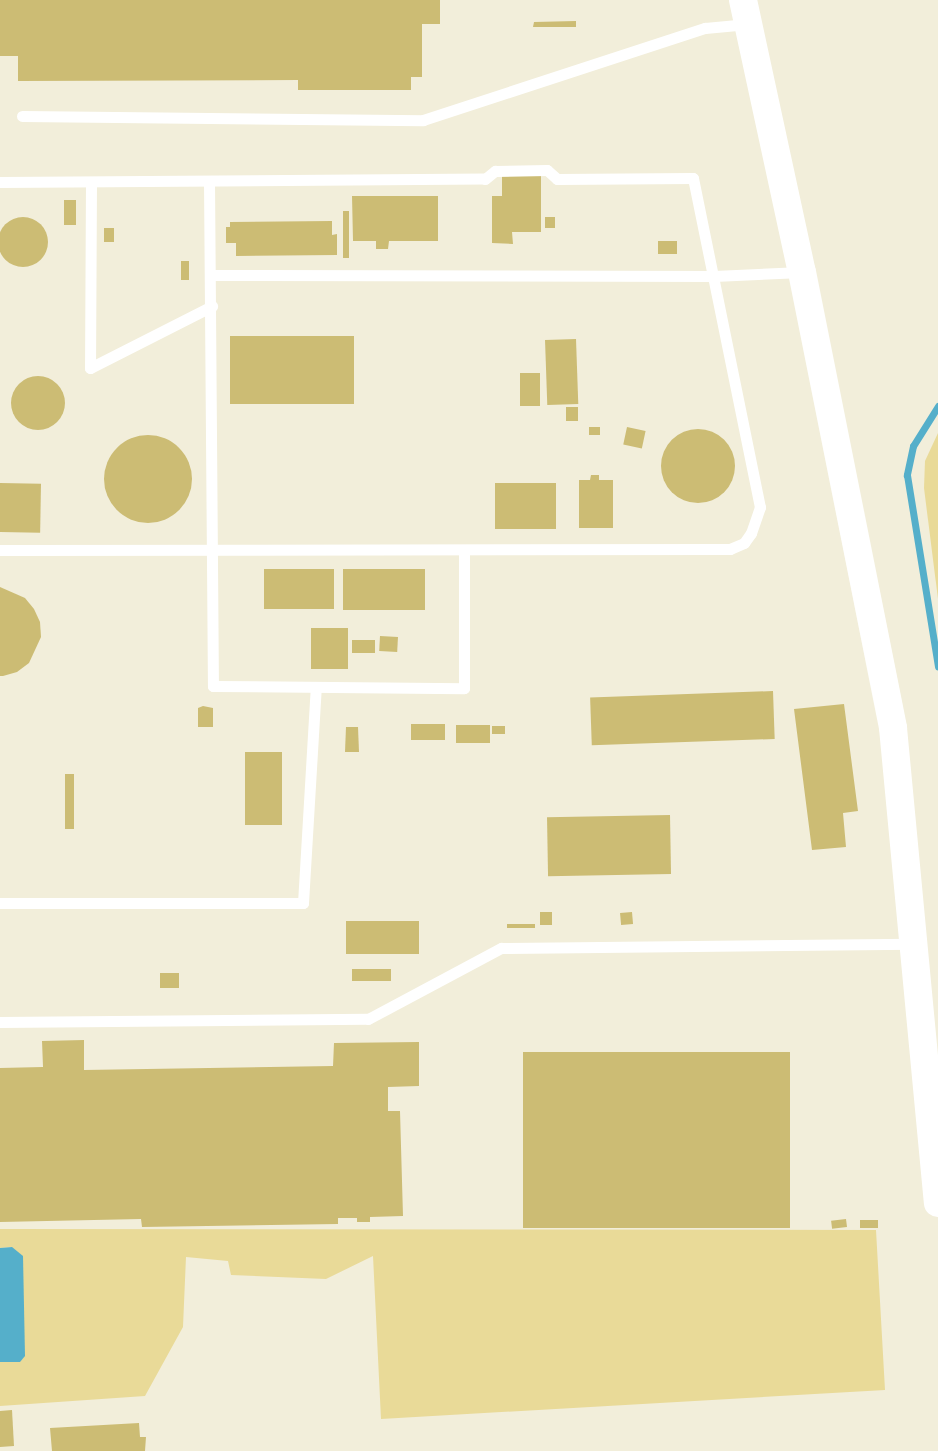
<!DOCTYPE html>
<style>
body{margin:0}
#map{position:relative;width:938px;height:1451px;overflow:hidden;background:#f2eeda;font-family:"Archivo Narrow",sans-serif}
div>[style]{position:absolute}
.green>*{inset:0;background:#e9da98}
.water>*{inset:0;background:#55afca}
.stream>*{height:7px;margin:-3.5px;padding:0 3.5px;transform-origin:3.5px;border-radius:3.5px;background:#55afca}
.building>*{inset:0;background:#ccbc74;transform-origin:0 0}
.round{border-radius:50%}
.lane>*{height:11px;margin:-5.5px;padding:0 5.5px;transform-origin:5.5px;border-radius:5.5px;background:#fff}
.secondary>*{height:28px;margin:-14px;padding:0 14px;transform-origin:14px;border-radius:14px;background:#fff}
span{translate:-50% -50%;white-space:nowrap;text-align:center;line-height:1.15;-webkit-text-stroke:4px #fff;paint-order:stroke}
</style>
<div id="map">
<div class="green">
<div style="clip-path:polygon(938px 433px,938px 599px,924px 488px,925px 461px)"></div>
<div style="clip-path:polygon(0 1229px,876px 1230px,885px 1390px,381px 1419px,373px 1256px,326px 1279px,231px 1275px,228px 1261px,186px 1257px,183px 1327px,145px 1396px,0 1406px,0 1362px,20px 1362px,12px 1247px,0 1248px)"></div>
</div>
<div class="water">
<div style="clip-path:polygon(12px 1247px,23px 1256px,25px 1356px,20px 1362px,0 1362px,0 1248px)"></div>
</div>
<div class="stream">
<div style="left:938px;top:406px;width:47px;rotate:122deg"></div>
<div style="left:913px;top:446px;width:30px;rotate:102deg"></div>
<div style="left:907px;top:475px;width:194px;rotate:80.8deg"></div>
</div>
<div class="building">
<div style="clip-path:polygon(0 0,440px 0,440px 24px,422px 24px,422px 77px,411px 77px,411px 90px,298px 90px,298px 80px,18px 81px,18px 56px,0 56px)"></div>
<div style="clip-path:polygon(576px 21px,576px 27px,533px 27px,534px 22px)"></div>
<div style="clip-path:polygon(502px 176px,541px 176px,541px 232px,512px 232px,513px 244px,492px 243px,492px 196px,502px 196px)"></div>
<div style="clip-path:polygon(352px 196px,438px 196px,438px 241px,389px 241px,388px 249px,376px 249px,376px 241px,353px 241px)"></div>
<div style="left:64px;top:200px;width:12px;height:25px"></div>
<div style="left:343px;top:211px;width:6px;height:47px"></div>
<div style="left:545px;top:217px;width:10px;height:11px"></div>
<div class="round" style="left:-2px;top:217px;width:50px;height:50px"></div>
<div style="clip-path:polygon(332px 221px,332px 235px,337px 234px,337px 255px,236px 256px,236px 243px,226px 243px,226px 227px,230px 227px,230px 222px)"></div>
<div style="left:114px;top:228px;width:14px;height:10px;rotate:90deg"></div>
<div style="left:658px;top:241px;width:19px;height:13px"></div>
<div style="left:181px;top:261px;width:8px;height:19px"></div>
<div style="left:230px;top:336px;width:124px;height:68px"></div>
<div style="left:576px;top:339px;width:65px;height:31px;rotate:88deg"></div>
<div style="left:520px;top:373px;width:20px;height:33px"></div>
<div class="round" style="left:11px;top:376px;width:54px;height:54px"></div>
<div style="left:566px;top:407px;width:12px;height:14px"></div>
<div style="left:589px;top:427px;width:11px;height:8px"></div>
<div style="left:627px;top:427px;width:19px;height:18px;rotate:12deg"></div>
<div class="round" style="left:661px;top:429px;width:74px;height:74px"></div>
<div class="round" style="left:104px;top:435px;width:88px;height:88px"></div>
<div style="clip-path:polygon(591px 475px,599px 475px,599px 480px,613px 480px,613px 528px,579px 528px,579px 480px,590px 480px)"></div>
<div style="left:0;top:483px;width:41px;height:49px;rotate:1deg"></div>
<div style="left:556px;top:483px;width:46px;height:61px;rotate:90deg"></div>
<div style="left:334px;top:569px;width:40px;height:70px;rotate:90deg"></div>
<div style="left:425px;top:569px;width:41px;height:82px;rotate:90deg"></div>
<div style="clip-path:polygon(0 587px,25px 598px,34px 609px,40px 622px,41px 637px,29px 663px,17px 672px,3px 676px,0 676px)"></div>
<div style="left:348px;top:628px;width:41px;height:37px;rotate:90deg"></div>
<div style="left:380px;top:636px;width:18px;height:15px;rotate:3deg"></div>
<div style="left:352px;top:640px;width:23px;height:13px"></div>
<div style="left:773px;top:691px;width:48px;height:183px;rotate:88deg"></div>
<div style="clip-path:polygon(844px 704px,858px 811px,843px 813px,846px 847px,812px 850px,794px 709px)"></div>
<div style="clip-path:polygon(203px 706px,213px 708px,213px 727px,198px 727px,198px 708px)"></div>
<div style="left:445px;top:724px;width:16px;height:34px;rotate:90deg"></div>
<div style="left:456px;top:725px;width:34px;height:18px"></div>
<div style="left:492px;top:726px;width:13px;height:8px"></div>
<div style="clip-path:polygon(346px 727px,358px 727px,359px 752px,345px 752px)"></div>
<div style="left:245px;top:752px;width:37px;height:73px"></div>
<div style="left:65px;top:774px;width:9px;height:55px"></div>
<div style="left:670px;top:815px;width:59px;height:123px;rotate:89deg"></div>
<div style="left:540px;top:912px;width:12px;height:13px"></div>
<div style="left:632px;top:912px;width:12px;height:12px;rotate:85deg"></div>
<div style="left:346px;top:921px;width:73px;height:33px"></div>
<div style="left:507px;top:924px;width:28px;height:4px"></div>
<div style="left:391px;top:969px;width:12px;height:39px;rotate:90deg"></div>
<div style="left:179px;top:973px;width:15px;height:19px;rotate:90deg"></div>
<div style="clip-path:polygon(84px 1040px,84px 1070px,333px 1066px,334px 1043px,419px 1042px,419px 1086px,388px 1087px,388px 1111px,400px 1111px,403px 1216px,370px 1217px,370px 1222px,357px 1222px,357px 1218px,338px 1218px,338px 1224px,142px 1227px,141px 1219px,0 1222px,0 1068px,43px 1067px,42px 1041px)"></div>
<div style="left:523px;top:1052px;width:267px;height:176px"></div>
<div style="left:846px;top:1219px;width:8px;height:15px;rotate:83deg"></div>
<div style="left:860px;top:1220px;width:18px;height:8px"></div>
<div style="clip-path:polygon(12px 1410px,14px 1446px,0 1447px,0 1411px)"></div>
<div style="clip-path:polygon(139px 1423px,140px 1437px,146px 1437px,145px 1451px,52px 1451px,50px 1428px)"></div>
</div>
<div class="lane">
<div style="left:22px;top:116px;width:401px;rotate:0.6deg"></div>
<div style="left:423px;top:120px;width:297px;rotate:-18.1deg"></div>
<div style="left:705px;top:28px;width:43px;rotate:-5.3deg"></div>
<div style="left:209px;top:181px;width:505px;rotate:89.55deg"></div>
<div style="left:213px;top:686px;width:251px;rotate:0.5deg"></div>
<div style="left:464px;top:688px;width:138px;rotate:-90deg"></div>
<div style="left:0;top:182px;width:485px;rotate:-0.4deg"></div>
<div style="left:485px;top:179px;width:13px;rotate:-39deg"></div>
<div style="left:495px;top:171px;width:52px;rotate:-1.1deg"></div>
<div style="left:547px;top:170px;width:13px;rotate:42deg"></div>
<div style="left:557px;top:179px;width:136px;rotate:-0.4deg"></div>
<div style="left:693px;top:178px;width:336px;rotate:78.5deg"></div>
<div style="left:760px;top:507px;width:28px;rotate:109deg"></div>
<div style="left:751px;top:533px;width:12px;rotate:125deg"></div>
<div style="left:744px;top:543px;width:15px;rotate:157deg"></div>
<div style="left:730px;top:549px;width:730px;rotate:179.92deg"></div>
<div style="left:91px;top:182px;width:186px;rotate:90.3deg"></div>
<div style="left:90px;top:368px;width:137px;rotate:-26.9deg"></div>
<div style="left:212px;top:275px;width:502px;rotate:0.11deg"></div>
<div style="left:714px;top:276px;width:88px;rotate:-2.6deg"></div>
<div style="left:0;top:903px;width:303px"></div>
<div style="left:303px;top:903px;width:216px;rotate:-86.6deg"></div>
<div style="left:0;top:1022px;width:368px;rotate:-0.5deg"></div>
<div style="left:368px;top:1019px;width:151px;rotate:-28.1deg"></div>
<div style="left:501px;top:948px;width:412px;rotate:-0.6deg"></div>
</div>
<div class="secondary">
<div style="left:743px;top:0;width:278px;rotate:77.8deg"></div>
<div style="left:802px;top:272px;width:465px;rotate:78.7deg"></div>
<div style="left:893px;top:728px;width:477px;rotate:84.6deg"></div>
</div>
</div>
